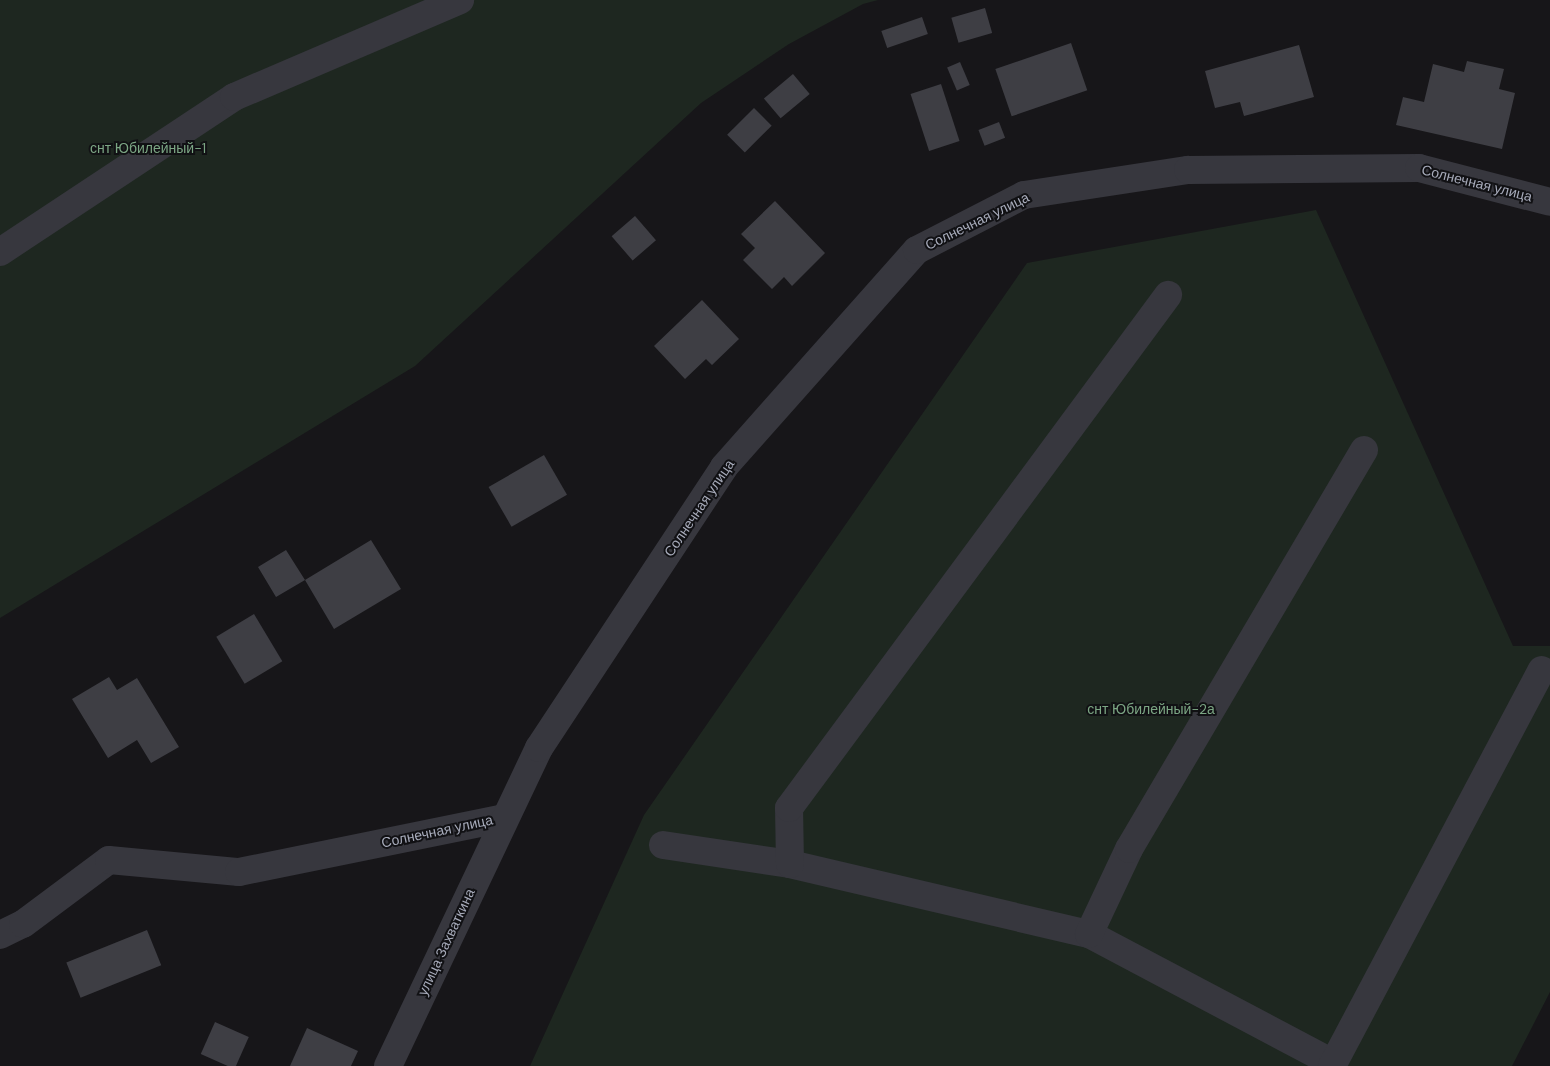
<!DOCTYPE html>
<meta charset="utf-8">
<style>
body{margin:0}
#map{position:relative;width:1550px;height:1066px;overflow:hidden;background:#171619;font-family:"DM Sans",sans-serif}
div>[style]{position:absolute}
.green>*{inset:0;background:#1e2720}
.building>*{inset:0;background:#3e3e44;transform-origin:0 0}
.minor>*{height:28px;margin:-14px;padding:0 14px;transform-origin:14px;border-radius:14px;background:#37373e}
span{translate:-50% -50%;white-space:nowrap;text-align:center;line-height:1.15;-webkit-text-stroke:4px #111114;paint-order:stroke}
.park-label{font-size:14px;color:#7ca684}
.street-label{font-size:14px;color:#a7abba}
</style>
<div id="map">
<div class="green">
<div style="clip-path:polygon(0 0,878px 0,863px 4px,789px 44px,701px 103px,415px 366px,0 618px)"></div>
<div style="clip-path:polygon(1316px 210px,1513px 646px,1550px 646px,1550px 992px,1512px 1066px,530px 1066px,644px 815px,1027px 263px)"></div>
</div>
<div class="building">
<div style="left:985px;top:8px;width:26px;height:35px;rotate:74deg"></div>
<div style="left:922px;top:17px;width:18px;height:43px;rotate:71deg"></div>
<div style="left:1071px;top:43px;width:50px;height:80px;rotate:71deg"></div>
<div style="clip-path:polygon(1299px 45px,1314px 97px,1244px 116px,1240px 102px,1215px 108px,1205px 71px)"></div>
<div style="clip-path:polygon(1467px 61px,1504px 69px,1499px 89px,1515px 93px,1502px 149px,1396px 125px,1403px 97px,1424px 102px,1433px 64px,1464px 72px)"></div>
<div style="left:960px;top:62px;width:25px;height:14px;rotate:67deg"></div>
<div style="left:793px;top:74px;width:26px;height:38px;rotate:50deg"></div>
<div style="left:941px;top:84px;width:60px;height:32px;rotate:72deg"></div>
<div style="left:754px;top:108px;width:25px;height:38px;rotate:45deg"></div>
<div style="left:999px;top:122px;width:17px;height:22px;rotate:69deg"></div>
<div style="clip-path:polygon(775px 201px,825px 253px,792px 286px,784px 277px,772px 289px,743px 260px,755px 248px,741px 234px)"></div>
<div style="left:635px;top:216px;width:32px;height:31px;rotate:49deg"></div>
<div style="clip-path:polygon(702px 300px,739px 339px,712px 365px,706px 359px,685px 379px,654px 346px)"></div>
<div style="left:544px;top:455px;width:46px;height:64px;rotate:60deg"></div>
<div style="clip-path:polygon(371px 540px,401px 589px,334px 629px,305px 580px,276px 597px,258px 567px,286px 550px,305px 580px)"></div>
<div style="left:254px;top:614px;width:55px;height:44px;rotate:59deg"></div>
<div style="clip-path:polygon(109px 677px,117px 690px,137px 678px,179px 747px,151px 763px,137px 740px,108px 758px,72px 699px)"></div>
<div style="left:147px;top:930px;width:38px;height:87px;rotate:68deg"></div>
<div style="left:215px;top:1022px;width:37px;height:35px;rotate:24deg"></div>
<div style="clip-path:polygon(307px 1028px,358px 1051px,351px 1066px,290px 1066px)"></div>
</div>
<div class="minor">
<div style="left:0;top:252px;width:281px;rotate:-33.5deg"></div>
<div style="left:234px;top:97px;width:246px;rotate:-23.2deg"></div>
<div style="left:663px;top:845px;width:128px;rotate:8.5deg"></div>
<div style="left:790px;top:864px;width:307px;rotate:13.2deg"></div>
<div style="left:1089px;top:934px;width:276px;rotate:27.9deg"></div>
<div style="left:790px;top:864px;width:56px;rotate:-91deg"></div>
<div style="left:789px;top:808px;width:638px;rotate:-53.54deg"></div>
<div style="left:1089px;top:934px;width:94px;rotate:-64.8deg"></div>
<div style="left:1129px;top:849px;width:463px;rotate:-59.5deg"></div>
<div style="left:0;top:935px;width:25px;rotate:-26deg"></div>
<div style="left:23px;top:924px;width:107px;rotate:-36.7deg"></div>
<div style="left:109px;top:860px;width:131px;rotate:5.3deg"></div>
<div style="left:239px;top:872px;width:271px;rotate:-11.5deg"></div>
<div style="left:388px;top:1066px;width:352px;rotate:-64.6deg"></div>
<div style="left:539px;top:748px;width:336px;rotate:-56.6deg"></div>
<div style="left:724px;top:467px;width:290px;rotate:-48.4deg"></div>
<div style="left:917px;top:250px;width:120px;rotate:-27.2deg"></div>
<div style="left:1024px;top:195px;width:166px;rotate:-8.7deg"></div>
<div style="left:1188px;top:170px;width:231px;rotate:-0.5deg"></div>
<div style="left:1419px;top:168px;width:135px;rotate:14.5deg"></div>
<div style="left:1332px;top:1066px;width:448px;rotate:-62.1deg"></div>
</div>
<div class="park-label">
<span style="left:148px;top:148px">снт Юбилейный-1</span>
<span style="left:1151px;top:709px">снт Юбилейный-2а</span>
</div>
<div class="street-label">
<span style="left:1477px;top:183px;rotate:14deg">Солнечная улица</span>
<span style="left:977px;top:221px;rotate:-26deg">Солнечная улица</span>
<span style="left:699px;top:508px;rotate:-56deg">Солнечная улица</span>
<span style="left:437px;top:831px;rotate:-12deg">Солнечная улица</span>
<span style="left:446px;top:942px;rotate:-65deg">улица Захваткина</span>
</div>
</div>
